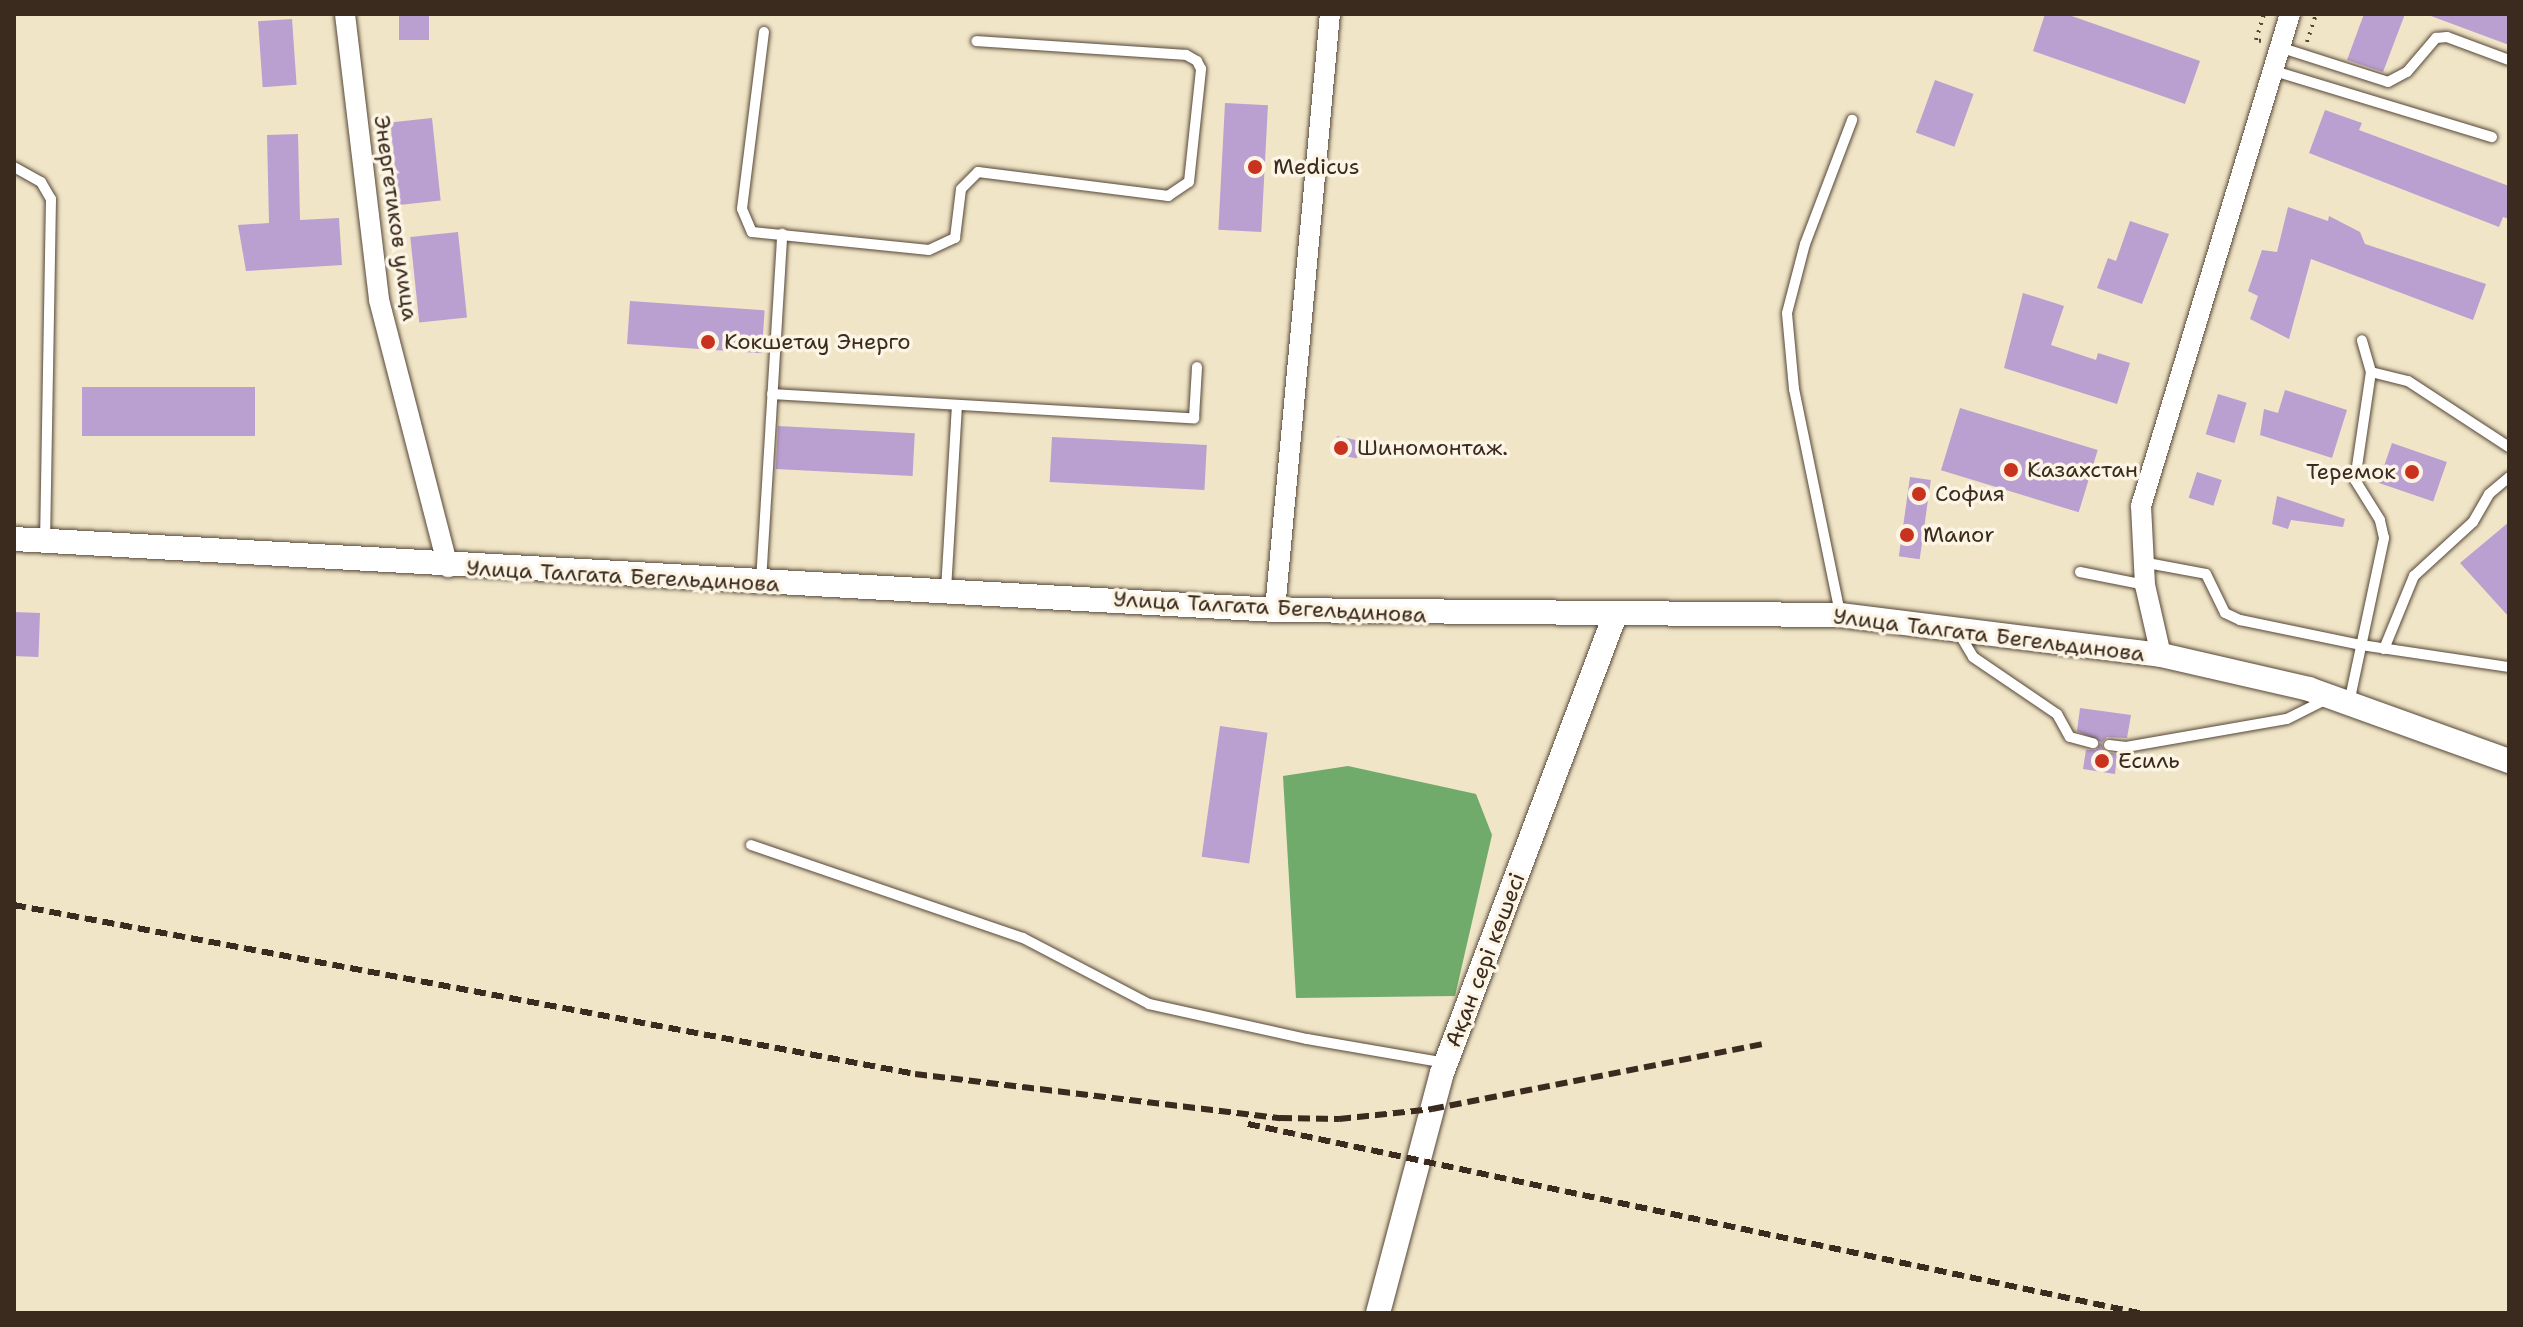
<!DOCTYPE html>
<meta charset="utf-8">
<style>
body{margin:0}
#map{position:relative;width:2523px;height:1327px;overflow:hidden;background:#f0e5c7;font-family:"Shantell Sans",sans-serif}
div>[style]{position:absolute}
.forest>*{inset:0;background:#70ab6b}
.building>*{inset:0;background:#ba9fd1;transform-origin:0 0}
.path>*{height:4px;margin-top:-2px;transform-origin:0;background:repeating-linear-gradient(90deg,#564637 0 2px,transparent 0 8px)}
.roads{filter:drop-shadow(0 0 2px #564637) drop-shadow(0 0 2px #564637)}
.service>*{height:10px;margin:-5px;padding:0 5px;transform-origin:5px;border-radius:5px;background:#fff}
.minor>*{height:20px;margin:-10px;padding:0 10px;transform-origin:10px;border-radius:10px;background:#fff}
.tertiary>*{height:24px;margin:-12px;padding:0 12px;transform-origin:12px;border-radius:12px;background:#fff}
.rail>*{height:6px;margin-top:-3px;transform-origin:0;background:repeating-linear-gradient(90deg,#3b2a1e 0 12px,transparent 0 18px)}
.dots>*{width:22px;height:22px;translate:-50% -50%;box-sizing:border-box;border:4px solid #fcf5e5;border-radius:50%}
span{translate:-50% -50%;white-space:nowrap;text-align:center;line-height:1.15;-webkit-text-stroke:7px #fcf5e5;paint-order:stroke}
.poi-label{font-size:22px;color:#3b2a1e}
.left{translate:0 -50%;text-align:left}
.right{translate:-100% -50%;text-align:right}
.street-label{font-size:22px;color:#3b2a1e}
.frame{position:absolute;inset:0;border:16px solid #3b2a1e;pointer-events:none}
</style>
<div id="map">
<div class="forest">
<div style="clip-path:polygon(1348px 766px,1476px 794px,1492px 835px,1455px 996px,1296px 998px,1283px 776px)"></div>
</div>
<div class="building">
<div style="left:399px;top:14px;width:30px;height:26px"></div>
<div style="clip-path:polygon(2045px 14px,2066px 14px,2200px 61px,2185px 104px,2033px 51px)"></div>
<div style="clip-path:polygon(2364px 14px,2405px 14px,2383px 72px,2347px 60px)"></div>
<div style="clip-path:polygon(2509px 14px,2509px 45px,2431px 16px,2431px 14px)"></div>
<div style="left:292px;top:19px;width:66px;height:34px;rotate:86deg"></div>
<div style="left:1935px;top:80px;width:41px;height:56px;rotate:20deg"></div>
<div style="left:1225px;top:103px;width:43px;height:127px;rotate:3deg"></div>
<div style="clip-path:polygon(2325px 110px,2362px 123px,2359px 130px,2509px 186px,2509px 219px,2503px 217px,2499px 227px,2309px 153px)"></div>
<div style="left:432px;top:118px;width:83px;height:42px;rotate:84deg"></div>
<div style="clip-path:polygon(298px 134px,300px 220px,339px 218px,342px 265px,246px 271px,238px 225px,269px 223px,267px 135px)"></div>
<div style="clip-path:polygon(2288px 207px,2328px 221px,2329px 216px,2360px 232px,2365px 244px,2486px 284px,2473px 320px,2311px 259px,2289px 339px,2250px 319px,2258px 296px,2248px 291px,2262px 250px,2277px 252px)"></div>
<div style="clip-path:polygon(2130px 221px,2169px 234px,2142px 304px,2097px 288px,2108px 258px,2116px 261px)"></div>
<div style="left:458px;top:232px;width:86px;height:48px;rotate:84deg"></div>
<div style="clip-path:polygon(2023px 293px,2064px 306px,2051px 345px,2096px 360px,2098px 353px,2130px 363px,2117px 404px,2004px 368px)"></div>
<div style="left:630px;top:301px;width:135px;height:43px;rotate:4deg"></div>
<div style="left:82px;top:387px;width:173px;height:49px"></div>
<div style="clip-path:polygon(2285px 390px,2347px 410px,2332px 458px,2260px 435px,2264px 409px,2278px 413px)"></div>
<div style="left:2218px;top:394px;width:30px;height:42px;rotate:17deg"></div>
<div style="left:1960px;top:408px;width:144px;height:65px;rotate:17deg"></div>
<div style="left:778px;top:426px;width:137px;height:43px;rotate:3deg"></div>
<div style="left:1337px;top:436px;width:24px;height:18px;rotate:12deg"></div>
<div style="left:1052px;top:437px;width:155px;height:45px;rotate:3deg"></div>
<div style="left:2392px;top:443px;width:58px;height:42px;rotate:19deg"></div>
<div style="left:2197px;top:472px;width:26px;height:27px;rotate:18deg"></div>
<div style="left:1910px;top:477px;width:21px;height:80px;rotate:8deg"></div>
<div style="clip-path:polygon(2277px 496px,2345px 519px,2343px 527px,2291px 520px,2288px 529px,2272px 524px)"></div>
<div style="clip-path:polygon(2509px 522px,2509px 617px,2460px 563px)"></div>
<div style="left:14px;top:612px;width:26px;height:44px;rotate:2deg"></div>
<div style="clip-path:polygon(2080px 708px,2131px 715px,2127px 738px,2107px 737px,2101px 743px,2105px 752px,2117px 754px,2115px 774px,2083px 769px,2086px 750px,2096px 750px,2101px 742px,2077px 731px)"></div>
<div style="left:1220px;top:726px;width:48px;height:132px;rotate:8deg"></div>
</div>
<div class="path">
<div style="left:2261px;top:41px;width:5px;rotate:-169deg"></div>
<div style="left:2256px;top:40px;width:27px;rotate:-73deg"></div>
<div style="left:2307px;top:42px;width:29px;rotate:-72deg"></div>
</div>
<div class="roads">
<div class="service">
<div style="left:764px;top:32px;width:178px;rotate:97.1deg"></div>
<div style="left:742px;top:209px;width:25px;rotate:67deg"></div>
<div style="left:752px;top:232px;width:178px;rotate:5.8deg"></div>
<div style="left:929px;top:250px;width:29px;rotate:-25deg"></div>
<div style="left:955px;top:238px;width:49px;rotate:-83deg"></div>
<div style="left:961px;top:189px;width:24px;rotate:-45deg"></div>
<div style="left:978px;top:172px;width:192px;rotate:7.2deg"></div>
<div style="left:1168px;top:196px;width:25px;rotate:-34deg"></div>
<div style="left:1189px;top:182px;width:114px;rotate:-83.9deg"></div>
<div style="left:1201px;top:69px;width:9px;rotate:-117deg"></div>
<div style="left:1197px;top:61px;width:13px;rotate:-151deg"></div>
<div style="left:1186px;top:55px;width:210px;rotate:-176.2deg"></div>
<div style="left:2279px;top:47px;width:114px;rotate:17.8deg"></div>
<div style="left:2388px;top:82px;width:21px;rotate:-28deg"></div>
<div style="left:2407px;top:72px;width:45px;rotate:-49.5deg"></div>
<div style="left:2436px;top:38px;width:11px;rotate:-5deg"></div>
<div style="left:2447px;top:37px;width:66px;rotate:20.4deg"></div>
<div style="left:2271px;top:70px;width:231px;rotate:16.9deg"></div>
<div style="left:14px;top:167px;width:31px;rotate:29deg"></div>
<div style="left:41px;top:182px;width:20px;rotate:60deg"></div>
<div style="left:51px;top:199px;width:341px;rotate:91deg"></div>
<div style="left:2371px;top:372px;width:38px;rotate:14deg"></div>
<div style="left:2408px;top:381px;width:121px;rotate:33.2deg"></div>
<div style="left:772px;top:394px;width:423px;rotate:3.3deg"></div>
<div style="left:1194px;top:418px;width:51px;rotate:-86.6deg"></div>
<div style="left:2142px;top:562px;width:65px;rotate:10.6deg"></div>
<div style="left:2206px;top:574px;width:43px;rotate:64deg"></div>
<div style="left:2225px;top:613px;width:17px;rotate:25deg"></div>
<div style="left:2240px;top:620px;width:124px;rotate:11.7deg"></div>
<div style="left:2361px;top:645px;width:150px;rotate:8.5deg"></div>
<div style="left:2080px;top:572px;width:66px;rotate:11.3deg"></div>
<div style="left:761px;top:582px;width:349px;rotate:-86.5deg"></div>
<div style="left:946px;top:590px;width:185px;rotate:-86.6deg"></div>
<div style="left:1840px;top:613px;width:229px;rotate:-101.6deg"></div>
<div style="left:1794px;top:389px;width:76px;rotate:-95.3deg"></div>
<div style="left:1787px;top:313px;width:71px;rotate:-75.4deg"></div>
<div style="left:1805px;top:244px;width:133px;rotate:-69.2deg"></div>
<div style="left:1957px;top:630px;width:31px;rotate:59deg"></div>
<div style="left:1973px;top:657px;width:102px;rotate:34.2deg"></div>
<div style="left:2057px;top:714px;width:26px;rotate:61deg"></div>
<div style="left:2070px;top:737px;width:24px;rotate:15deg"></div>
<div style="left:2384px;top:649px;width:79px;rotate:-67.7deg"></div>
<div style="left:2414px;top:576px;width:80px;rotate:-42.5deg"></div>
<div style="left:2473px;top:522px;width:32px;rotate:-60deg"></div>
<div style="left:2489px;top:494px;width:26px;rotate:-40deg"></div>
<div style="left:2349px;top:703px;width:169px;rotate:-78deg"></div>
<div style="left:2384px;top:538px;width:18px;rotate:-103deg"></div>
<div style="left:2380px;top:520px;width:47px;rotate:-122deg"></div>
<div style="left:2355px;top:480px;width:109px;rotate:-81.6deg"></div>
<div style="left:2371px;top:372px;width:33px;rotate:-106deg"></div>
<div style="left:2109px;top:745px;width:17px;rotate:7deg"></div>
<div style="left:2126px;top:747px;width:163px;rotate:-9.9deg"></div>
<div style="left:2287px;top:719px;width:45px;rotate:-26.6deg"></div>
<div style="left:751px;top:845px;width:287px;rotate:18.9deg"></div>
<div style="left:1023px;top:938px;width:142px;rotate:27.6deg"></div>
<div style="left:1149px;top:1004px;width:162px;rotate:12.5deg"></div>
<div style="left:1307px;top:1039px;width:141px;rotate:9.8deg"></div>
</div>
<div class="minor">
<div style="left:345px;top:14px;width:288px;rotate:83.2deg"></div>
<div style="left:379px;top:300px;width:276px;rotate:75.5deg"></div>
<div style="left:1275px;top:610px;width:599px;rotate:-84.73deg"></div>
<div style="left:2161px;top:655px;width:72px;rotate:-102.9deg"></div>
<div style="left:2145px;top:585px;width:79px;rotate:-92.9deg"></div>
<div style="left:2141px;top:506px;width:514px;rotate:-73.15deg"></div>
</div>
<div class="tertiary">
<div style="left:14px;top:539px;width:1263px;rotate:3.22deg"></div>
<div style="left:1275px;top:610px;width:565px;rotate:0.51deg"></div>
<div style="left:1840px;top:615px;width:323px;rotate:7.1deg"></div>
<div style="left:2161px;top:655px;width:152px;rotate:12.9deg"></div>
<div style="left:2309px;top:689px;width:213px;rotate:19.8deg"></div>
<div style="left:1378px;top:1313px;width:248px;rotate:-75.1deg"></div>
<div style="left:1442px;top:1073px;width:490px;rotate:-69.3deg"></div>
</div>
</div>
<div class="rail">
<div style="left:14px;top:905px;width:917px;rotate:10.62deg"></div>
<div style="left:915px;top:1074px;width:368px;rotate:6.9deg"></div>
<div style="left:1280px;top:1118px;width:59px;rotate:1deg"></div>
<div style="left:1339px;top:1119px;width:94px;rotate:-6.1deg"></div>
<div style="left:1432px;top:1109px;width:338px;rotate:-11.1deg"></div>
<div style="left:1248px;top:1124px;width:911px;rotate:11.98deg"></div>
</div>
<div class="dots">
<div style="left:1255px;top:167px;background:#c8321e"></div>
<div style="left:708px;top:342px;background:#c8321e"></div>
<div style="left:1341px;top:448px;background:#c8321e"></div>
<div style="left:2011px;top:470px;background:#c8321e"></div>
<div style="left:2412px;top:472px;background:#c8321e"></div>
<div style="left:1919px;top:494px;background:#c8321e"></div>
<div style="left:1907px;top:535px;background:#c8321e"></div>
<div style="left:2102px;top:761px;background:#c8321e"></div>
</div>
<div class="poi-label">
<span class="left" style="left:1273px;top:167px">Medicus</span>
<span class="left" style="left:724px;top:342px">Кокшетау Энерго</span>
<span class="left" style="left:1357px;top:448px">Шиномонтаж.</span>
<span class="left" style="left:2027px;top:470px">Казахстан</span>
<span class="right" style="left:2396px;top:472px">Теремок</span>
<span class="left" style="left:1935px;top:494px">София</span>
<span class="left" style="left:1923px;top:535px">Manor</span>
<span class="left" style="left:2118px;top:761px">Есиль</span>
</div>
<div class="street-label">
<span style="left:396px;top:218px;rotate:82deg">Энергетиков улица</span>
<span style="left:623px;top:576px;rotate:3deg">Улица Талгата Бегельдинова</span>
<span style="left:1270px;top:607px;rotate:3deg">Улица Талгата Бегельдинова</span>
<span style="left:1989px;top:635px;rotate:7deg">Улица Талгата Бегельдинова</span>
<span style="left:1485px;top:960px;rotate:-69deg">Ақан сері көшесі</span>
</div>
<div class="frame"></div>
</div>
